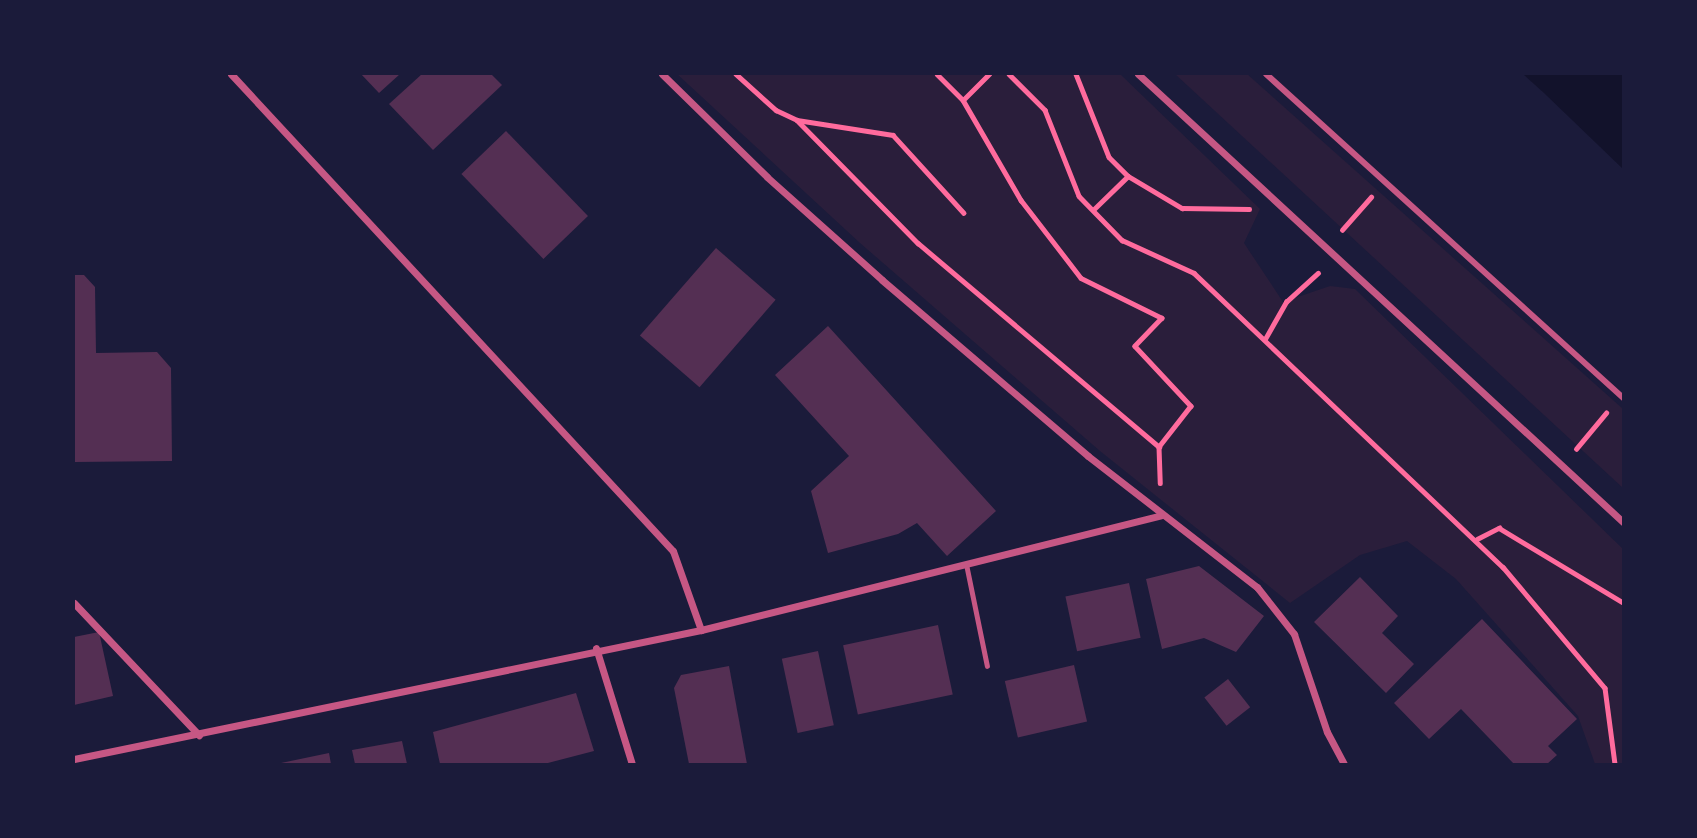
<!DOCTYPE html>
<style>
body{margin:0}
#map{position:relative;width:1697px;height:838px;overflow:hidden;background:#1b1b3a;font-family:Bitter,serif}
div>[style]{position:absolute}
.green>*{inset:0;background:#2a1e3b}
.water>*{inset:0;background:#12122b}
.building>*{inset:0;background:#542f53;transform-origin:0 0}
.path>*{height:4.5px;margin:-2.25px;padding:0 2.25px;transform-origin:2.25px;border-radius:2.25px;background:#ff6b9d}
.service>*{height:5px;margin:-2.5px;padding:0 2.5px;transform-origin:2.5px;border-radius:2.5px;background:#c65784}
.pedestrian>*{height:6px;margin:-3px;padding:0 3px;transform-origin:3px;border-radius:3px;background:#c65784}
.minor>*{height:7px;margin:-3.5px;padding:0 3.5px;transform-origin:3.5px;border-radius:3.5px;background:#c65784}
span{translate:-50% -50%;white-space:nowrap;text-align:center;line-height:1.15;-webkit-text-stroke:7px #1b1b3a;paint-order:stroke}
.frame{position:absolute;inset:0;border:75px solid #1b1b3a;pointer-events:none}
</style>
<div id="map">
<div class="green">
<div style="clip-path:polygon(677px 74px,1120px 74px,1260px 209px,1244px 243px,1283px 302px,1330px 286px,1355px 289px,1623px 549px,1623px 764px,1595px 764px,1578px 716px,1456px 579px,1407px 541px,1360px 555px,1290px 603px,1100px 451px,860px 243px)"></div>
<div style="clip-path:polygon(1175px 74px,1247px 74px,1623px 409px,1623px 488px)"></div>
</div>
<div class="water">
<div style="clip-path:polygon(1523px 74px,1623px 74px,1623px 169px,1544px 93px)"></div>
</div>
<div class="building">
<div style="clip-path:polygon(361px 74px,400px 74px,379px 93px)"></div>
<div style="clip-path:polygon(422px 74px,491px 74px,502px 85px,433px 150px,389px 104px)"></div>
<div style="left:506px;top:131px;width:118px;height:62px;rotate:46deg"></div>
<div style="left:716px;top:248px;width:79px;height:116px;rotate:41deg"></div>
<div style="clip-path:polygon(74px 275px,84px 275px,95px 287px,96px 353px,157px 352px,171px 368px,172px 461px,74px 462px)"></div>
<div style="clip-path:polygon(828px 326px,996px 511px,947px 556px,917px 523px,898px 534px,828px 553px,811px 491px,849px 456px,775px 375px)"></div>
<div style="clip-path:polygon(1199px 566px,1264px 616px,1236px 652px,1204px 638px,1162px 649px,1146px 579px)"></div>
<div style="clip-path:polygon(1360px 577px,1398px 616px,1382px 633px,1414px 664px,1386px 693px,1314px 622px)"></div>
<div style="left:1129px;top:583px;width:56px;height:65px;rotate:78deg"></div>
<div style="clip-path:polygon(1482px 619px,1577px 719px,1548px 746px,1557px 755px,1547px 764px,1514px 764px,1461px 709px,1429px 739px,1394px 703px)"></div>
<div style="left:938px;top:625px;width:71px;height:97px;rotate:78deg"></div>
<div style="clip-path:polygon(99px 632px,113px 696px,74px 705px,74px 637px)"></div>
<div style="left:818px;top:651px;width:76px;height:37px;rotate:78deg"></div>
<div style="left:1074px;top:665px;width:58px;height:71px;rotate:77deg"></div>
<div style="clip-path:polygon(729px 666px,747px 764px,689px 764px,674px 688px,681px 675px)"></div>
<div style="left:1228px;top:679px;width:36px;height:30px;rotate:52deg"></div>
<div style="clip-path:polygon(576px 693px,594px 751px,544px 764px,440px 764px,433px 732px)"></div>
<div style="clip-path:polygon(402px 741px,407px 764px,355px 764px,352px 750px)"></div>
<div style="clip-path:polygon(329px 753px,331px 764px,281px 764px,281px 763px)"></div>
</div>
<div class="path">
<div style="left:736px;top:74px;width:54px;rotate:42deg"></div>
<div style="left:776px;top:110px;width:23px;rotate:25deg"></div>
<div style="left:797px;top:120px;width:97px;rotate:8.9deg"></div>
<div style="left:893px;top:135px;width:105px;rotate:47.7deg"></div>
<div style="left:937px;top:74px;width:37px;rotate:45deg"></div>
<div style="left:963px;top:100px;width:116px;rotate:59.9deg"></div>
<div style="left:1021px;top:200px;width:98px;rotate:52.4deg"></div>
<div style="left:1081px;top:278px;width:90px;rotate:26.3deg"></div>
<div style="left:1162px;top:318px;width:39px;rotate:134deg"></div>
<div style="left:1135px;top:346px;width:82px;rotate:47deg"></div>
<div style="left:1191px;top:406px;width:52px;rotate:128deg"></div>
<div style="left:1159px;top:447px;width:36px;rotate:88deg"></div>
<div style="left:1009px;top:74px;width:51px;rotate:45deg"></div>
<div style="left:1045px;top:110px;width:92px;rotate:68.4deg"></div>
<div style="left:1079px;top:196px;width:62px;rotate:45.7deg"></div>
<div style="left:1122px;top:240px;width:79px;rotate:24.6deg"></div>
<div style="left:1194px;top:273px;width:427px;rotate:43.6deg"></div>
<div style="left:1503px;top:567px;width:158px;rotate:49.9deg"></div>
<div style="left:1605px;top:688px;width:77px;rotate:82.5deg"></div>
<div style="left:1076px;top:74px;width:89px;rotate:68.3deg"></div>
<div style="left:1109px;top:157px;width:27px;rotate:45deg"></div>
<div style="left:1128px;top:176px;width:63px;rotate:30.7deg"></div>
<div style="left:1182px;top:208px;width:67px;rotate:0.9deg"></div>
<div style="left:963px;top:100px;width:37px;rotate:-45deg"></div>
<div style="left:797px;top:120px;width:173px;rotate:45.5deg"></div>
<div style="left:918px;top:243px;width:316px;rotate:40.2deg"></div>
<div style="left:1094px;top:209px;width:47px;rotate:-44.1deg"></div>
<div style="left:1342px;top:230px;width:44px;rotate:-48.7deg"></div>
<div style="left:1265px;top:339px;width:43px;rotate:-60.4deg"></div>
<div style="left:1286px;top:302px;width:43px;rotate:-42.2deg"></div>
<div style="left:1576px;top:449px;width:47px;rotate:-50.2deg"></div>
<div style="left:1477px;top:539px;width:25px;rotate:-27deg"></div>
<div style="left:1499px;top:528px;width:146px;rotate:31deg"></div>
</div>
<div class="service">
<div style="left:966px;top:564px;width:104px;rotate:78.4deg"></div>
</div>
<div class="pedestrian">
<div style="left:1266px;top:74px;width:484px;rotate:42.2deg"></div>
</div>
<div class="minor">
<div style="left:231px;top:74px;width:650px;rotate:47.18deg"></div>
<div style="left:673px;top:551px;width:84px;rotate:70.5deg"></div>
<div style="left:662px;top:74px;width:147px;rotate:44.4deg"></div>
<div style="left:767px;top:177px;width:154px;rotate:41.8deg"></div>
<div style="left:882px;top:280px;width:271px;rotate:40.5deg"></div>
<div style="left:1088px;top:456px;width:214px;rotate:37.8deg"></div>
<div style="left:1257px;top:587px;width:60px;rotate:51.8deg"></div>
<div style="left:1294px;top:634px;width:103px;rotate:71.4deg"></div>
<div style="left:1327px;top:732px;width:36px;rotate:62deg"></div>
<div style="left:1138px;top:74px;width:662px;rotate:42.73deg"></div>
<div style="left:74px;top:603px;width:182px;rotate:46.6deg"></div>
<div style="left:596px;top:648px;width:121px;rotate:72.8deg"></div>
<div style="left:74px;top:759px;width:640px;rotate:-11.63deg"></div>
<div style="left:701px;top:630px;width:474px;rotate:-14deg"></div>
</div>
<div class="frame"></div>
</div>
